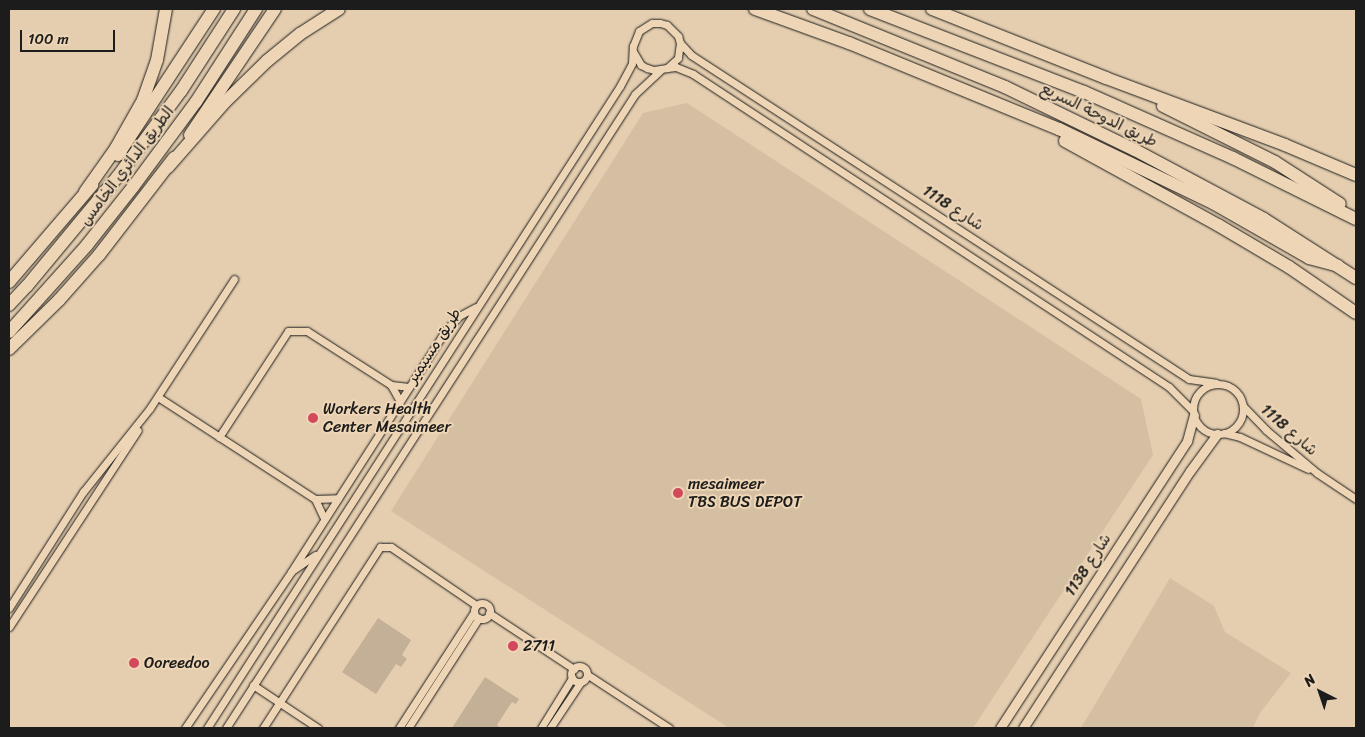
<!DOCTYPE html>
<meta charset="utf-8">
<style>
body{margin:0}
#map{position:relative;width:1365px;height:737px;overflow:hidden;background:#e5ceaf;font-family:Sriracha,"Playpen Sans Arabic",sans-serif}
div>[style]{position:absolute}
.built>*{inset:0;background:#d4bfa3}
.green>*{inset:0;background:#c3b096}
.roads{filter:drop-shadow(0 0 1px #1c1c1c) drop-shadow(0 0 1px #1c1c1c)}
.minor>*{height:7px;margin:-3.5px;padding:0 3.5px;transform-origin:3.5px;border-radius:3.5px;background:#edd5b5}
.minor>.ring{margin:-3.5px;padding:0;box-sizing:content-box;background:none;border:7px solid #edd5b5;border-radius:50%}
.tertiary>*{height:9px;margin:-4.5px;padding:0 4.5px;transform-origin:4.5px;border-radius:4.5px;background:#edd5b5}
.trunk>*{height:12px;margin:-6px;padding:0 6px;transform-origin:6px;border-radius:6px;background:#edd5b5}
.motorway>*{height:12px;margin:-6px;padding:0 6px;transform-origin:6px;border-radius:6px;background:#edd5b5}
.dots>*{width:14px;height:14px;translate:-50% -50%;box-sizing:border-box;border:2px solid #edd5b5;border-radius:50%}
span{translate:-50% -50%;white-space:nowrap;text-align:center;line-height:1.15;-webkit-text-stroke:4px #edd5b5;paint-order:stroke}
.street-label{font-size:16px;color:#1c1c1c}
.poi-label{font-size:16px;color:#1c1c1c}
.left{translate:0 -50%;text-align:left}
.frame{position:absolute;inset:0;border:10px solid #1c1c1c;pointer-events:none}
.north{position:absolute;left:1295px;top:667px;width:50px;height:50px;-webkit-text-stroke:4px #edd5b5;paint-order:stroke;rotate:319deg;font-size:14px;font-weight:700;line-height:20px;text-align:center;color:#1c1c1c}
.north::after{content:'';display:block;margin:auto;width:18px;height:22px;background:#1c1c1c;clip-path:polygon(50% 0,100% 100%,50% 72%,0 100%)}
.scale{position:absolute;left:20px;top:30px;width:95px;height:22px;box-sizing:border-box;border:2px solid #1c1c1c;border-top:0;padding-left:6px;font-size:15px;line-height:18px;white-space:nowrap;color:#1c1c1c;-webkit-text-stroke:4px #edd5b5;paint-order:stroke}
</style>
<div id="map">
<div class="built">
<div style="clip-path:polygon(687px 103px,1141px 399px,1153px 455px,973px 728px,729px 728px,391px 511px,643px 113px)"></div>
<div style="clip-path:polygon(1170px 578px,1214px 606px,1225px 632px,1291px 673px,1260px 713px,1253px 728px,1081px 728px)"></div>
</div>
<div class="green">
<div style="clip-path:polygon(378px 618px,411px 640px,402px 655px,407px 659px,401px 667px,396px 664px,376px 694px,342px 672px)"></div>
<div style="clip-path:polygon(485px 677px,519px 699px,516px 704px,512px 702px,497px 725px,500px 728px,452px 728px)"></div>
</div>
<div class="roads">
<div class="minor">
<div style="left:680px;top:43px;width:16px;rotate:47deg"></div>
<div style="left:691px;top:55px;width:594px;rotate:33.05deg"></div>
<div style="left:1189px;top:379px;width:27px;rotate:8deg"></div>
<div style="left:667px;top:68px;width:9px;rotate:-6deg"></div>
<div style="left:676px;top:67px;width:18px;rotate:22deg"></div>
<div style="left:693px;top:74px;width:570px;rotate:33.33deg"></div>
<div style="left:1169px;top:387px;width:34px;rotate:45deg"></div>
<div class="ring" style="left:1193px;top:384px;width:43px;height:43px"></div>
<div style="left:391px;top:385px;width:18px;rotate:61deg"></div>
<div style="left:158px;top:397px;width:187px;rotate:33deg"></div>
<div style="left:315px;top:499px;width:21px;rotate:65deg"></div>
<div style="left:1243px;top:406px;width:33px;rotate:46deg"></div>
<div style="left:1266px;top:430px;width:67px;rotate:40.1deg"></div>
<div style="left:1317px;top:473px;width:47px;rotate:33.7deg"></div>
<div style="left:1224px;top:433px;width:16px;rotate:14deg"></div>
<div style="left:1240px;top:437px;width:75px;rotate:25.2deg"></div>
<div style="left:219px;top:437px;width:126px;rotate:-56.9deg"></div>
<div style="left:288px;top:331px;width:19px"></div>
<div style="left:307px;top:331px;width:100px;rotate:32.7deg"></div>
<div style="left:391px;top:385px;width:18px;rotate:6deg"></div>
<div style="left:315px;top:499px;width:23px;rotate:-2deg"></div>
<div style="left:293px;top:570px;width:27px;rotate:-34deg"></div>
<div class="ring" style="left:474px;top:603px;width:9px;height:9px"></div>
<div style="left:9px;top:608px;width:138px;rotate:-57.5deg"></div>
<div style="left:83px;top:492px;width:107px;rotate:-51.4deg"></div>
<div style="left:150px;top:408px;width:154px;rotate:-56.9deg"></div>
<div style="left:489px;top:613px;width:102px;rotate:33.4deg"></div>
<div style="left:9px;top:627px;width:235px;rotate:-56.8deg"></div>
<div class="ring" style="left:571px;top:666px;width:9px;height:9px"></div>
<div style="left:588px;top:675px;width:97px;rotate:33.2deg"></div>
<div style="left:253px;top:685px;width:78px;rotate:33.5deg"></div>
<div style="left:185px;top:728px;width:189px;rotate:-55.8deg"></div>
<div style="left:291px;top:572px;width:287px;rotate:-57.4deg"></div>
<div style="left:446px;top:330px;width:19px;rotate:-47deg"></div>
<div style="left:459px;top:316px;width:19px;rotate:-28deg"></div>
<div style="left:207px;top:728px;width:763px;rotate:-57.25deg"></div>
<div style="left:620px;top:86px;width:26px;rotate:-62deg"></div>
<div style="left:632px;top:63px;width:17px;rotate:-87deg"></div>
<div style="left:633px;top:46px;width:16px;rotate:-68deg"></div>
<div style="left:639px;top:31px;width:15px;rotate:-32deg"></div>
<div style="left:652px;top:23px;width:8px"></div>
<div style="left:660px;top:23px;width:7px;rotate:16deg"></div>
<div style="left:667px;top:25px;width:16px;rotate:45deg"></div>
<div style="left:678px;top:36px;width:7px;rotate:74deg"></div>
<div style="left:680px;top:43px;width:15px;rotate:98deg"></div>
<div style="left:678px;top:58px;width:15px;rotate:138deg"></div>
<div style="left:667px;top:68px;width:13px;rotate:171deg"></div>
<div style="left:654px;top:70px;width:7px;rotate:-164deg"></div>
<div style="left:647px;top:68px;width:7px;rotate:-153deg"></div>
<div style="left:641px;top:65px;width:14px;rotate:-120deg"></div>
<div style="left:226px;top:728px;width:754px;rotate:-57.17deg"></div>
<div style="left:635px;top:94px;width:35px;rotate:-43deg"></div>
<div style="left:263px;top:728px;width:216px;rotate:-57.1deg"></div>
<div style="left:380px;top:547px;width:11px"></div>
<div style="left:391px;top:547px;width:103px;rotate:34.3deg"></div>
<div style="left:399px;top:728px;width:138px;rotate:-57.1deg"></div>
<div style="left:408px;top:728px;width:131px;rotate:-57.2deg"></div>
<div style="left:541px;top:728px;width:59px;rotate:-58.2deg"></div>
<div style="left:550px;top:728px;width:54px;rotate:-56.3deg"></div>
</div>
<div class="tertiary">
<div style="left:1000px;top:728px;width:343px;rotate:-56.9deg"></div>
<div style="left:1187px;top:441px;width:27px;rotate:-75deg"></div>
<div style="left:1023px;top:728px;width:306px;rotate:-57deg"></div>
<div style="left:1190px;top:471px;width:46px;rotate:-53.9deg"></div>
</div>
<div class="trunk">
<div style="left:190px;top:135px;width:152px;rotate:-56deg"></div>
<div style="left:118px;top:155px;width:175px;rotate:-56.7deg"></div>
<div style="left:9px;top:282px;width:128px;rotate:-49.4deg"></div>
<div style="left:9px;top:305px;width:26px;rotate:-47deg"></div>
<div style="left:27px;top:286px;width:143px;rotate:-50.4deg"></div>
<div style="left:118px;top:176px;width:106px;rotate:-53.5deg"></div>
<div style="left:181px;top:91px;width:98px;rotate:-57.1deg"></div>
<div style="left:9px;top:332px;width:117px;rotate:-48.1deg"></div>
<div style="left:87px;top:245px;width:74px;rotate:-51.6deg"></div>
<div style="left:133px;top:187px;width:106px;rotate:-53.5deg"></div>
<div style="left:196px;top:102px;width:111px;rotate:-57.2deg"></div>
<div style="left:9px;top:349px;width:70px;rotate:-44.4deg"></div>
<div style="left:59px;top:300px;width:60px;rotate:-48.4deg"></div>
<div style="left:99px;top:255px;width:123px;rotate:-52.3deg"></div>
</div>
<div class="motorway">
<div style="left:755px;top:9px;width:100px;rotate:19.9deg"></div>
<div style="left:849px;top:43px;width:227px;rotate:22.3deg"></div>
<div style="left:1059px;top:129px;width:171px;rotate:25.7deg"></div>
<div style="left:1213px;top:203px;width:111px;rotate:29.8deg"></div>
<div style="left:1309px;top:258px;width:30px;rotate:15deg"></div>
<div style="left:813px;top:9px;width:207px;rotate:22.1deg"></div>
<div style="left:1005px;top:87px;width:144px;rotate:25.9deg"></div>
<div style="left:1135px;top:150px;width:146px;rotate:28.1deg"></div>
<div style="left:1264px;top:219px;width:109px;rotate:32.7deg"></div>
<div style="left:870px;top:9px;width:230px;rotate:21.2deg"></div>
<div style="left:1084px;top:92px;width:163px;rotate:23.9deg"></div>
<div style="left:1233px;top:158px;width:137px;rotate:26.4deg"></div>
<div style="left:932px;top:9px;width:187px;rotate:21.6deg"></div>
<div style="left:1106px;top:78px;width:191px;rotate:20.5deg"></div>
<div style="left:1285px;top:145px;width:77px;rotate:22.9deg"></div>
<div style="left:1163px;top:106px;width:125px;rotate:26.6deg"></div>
<div style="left:1275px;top:162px;width:77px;rotate:32.9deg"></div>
<div style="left:1065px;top:141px;width:175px;rotate:28.8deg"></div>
<div style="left:1218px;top:225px;width:82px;rotate:30.6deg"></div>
<div style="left:1289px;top:267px;width:81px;rotate:34.5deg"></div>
<div style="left:168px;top:167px;width:86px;rotate:-48.8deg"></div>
<div style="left:225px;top:102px;width:59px;rotate:-44.3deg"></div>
<div style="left:267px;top:61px;width:43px;rotate:-39.3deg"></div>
<div style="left:300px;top:34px;width:46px;rotate:-32.7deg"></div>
<div style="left:85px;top:192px;width:54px;rotate:-54.8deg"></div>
<div style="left:116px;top:148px;width:55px;rotate:-60.6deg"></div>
<div style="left:143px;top:100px;width:42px;rotate:-70.7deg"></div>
<div style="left:157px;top:60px;width:52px;rotate:-80deg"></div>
</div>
</div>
<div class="dots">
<div style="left:313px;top:418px;background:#d1495b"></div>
<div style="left:678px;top:493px;background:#d1495b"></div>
<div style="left:513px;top:646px;background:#d1495b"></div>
<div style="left:134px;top:663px;background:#d1495b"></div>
</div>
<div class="street-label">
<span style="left:1099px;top:115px;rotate:26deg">طريق الدوحة السريع</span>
<span style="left:127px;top:166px;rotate:-53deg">الطريق الدائري الخامس</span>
<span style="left:953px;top:208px;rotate:33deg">شارع 1118</span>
<span style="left:434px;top:346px;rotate:-57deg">طريق مسيمير</span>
<span style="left:1289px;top:430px;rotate:41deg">شارع 1118</span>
<span style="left:1088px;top:565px;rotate:-57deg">شارع 1138</span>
</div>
<div class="poi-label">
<span class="left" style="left:323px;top:418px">Workers Health<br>Center Mesaimeer</span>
<span class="left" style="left:688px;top:493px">mesaimeer<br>TBS BUS DEPOT</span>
<span class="left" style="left:523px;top:646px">2711</span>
<span class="left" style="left:144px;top:663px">Ooreedoo</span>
</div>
<div class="frame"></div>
<div class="north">N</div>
<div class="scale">100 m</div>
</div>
